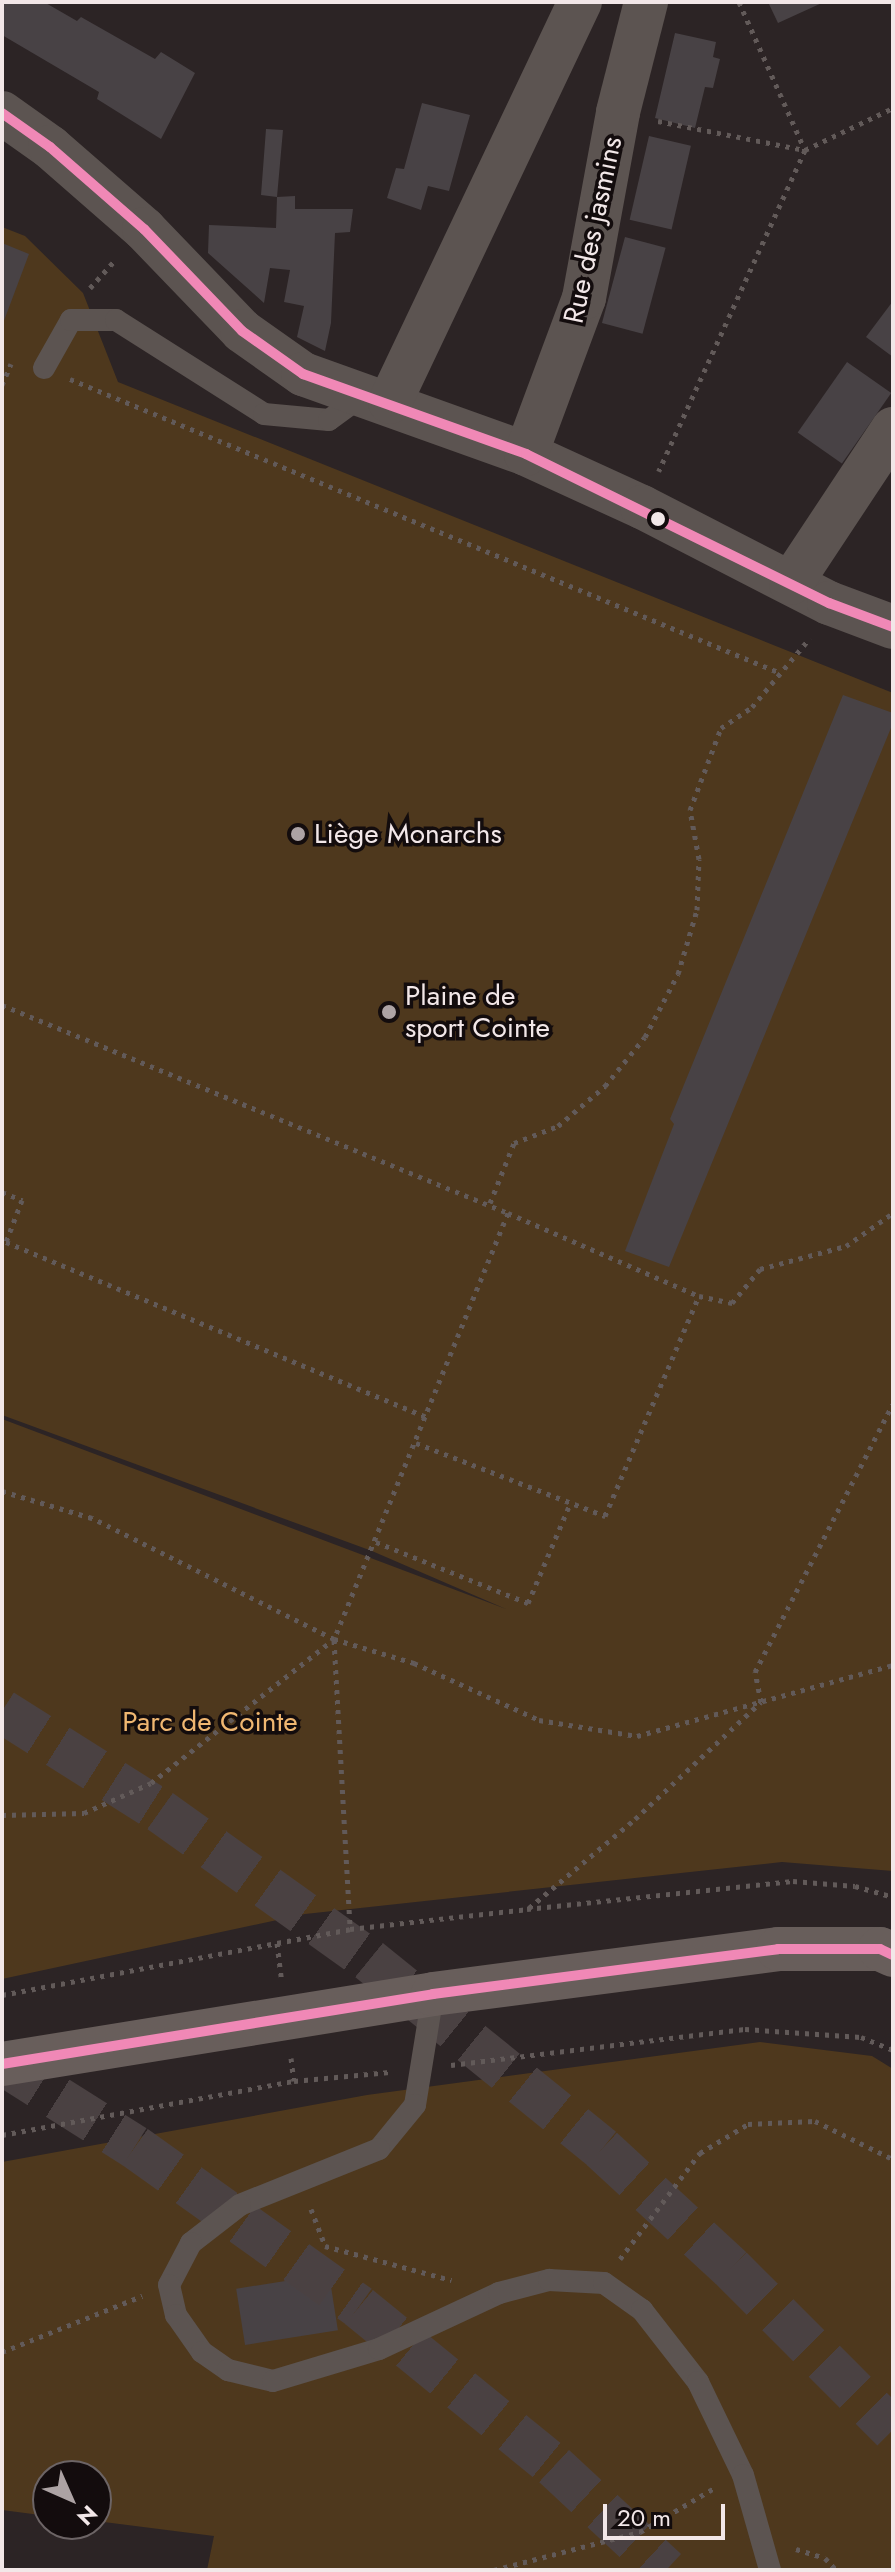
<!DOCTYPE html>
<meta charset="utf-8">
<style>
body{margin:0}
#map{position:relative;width:895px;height:2572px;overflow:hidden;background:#2c2425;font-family:Jost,sans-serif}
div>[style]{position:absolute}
.green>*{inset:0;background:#4e381d}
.building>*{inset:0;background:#484245;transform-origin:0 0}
.highway-tunnel>*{height:44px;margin-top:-22px;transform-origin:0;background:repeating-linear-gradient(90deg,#4a4142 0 44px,transparent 0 66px)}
.path>*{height:5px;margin-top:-2.5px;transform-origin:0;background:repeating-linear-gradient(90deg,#625a59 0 4px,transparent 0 10px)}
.lane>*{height:22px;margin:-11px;padding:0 11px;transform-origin:11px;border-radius:11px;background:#5c5451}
.street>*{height:44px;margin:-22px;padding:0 22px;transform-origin:22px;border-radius:22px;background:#5c5451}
.secondary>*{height:44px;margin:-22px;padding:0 22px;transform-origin:22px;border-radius:22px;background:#685e5b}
.bus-1>*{height:10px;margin:-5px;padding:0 5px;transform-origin:5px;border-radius:5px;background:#f088b6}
.dots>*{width:22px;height:22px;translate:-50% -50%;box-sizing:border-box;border:4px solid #130c0d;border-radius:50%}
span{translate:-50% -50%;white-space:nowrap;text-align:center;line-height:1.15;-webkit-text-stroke:7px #130c0d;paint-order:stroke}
.street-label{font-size:28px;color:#f2e7e8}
.poi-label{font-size:28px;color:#f2e7e8}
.left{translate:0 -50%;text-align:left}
.park-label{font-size:28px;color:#f0b771}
.frame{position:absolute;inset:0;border:4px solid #f2e7e8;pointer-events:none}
.north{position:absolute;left:32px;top:2460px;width:80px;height:80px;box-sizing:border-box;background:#130c0d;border:2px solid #6c6465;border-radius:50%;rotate:135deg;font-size:22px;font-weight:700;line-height:32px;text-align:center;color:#f2e7e8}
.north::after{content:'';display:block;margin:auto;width:28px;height:36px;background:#ada3a4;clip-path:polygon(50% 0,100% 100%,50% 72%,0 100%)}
.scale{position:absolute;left:603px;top:2504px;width:122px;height:36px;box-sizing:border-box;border:4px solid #f2e7e8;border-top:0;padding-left:10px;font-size:24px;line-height:28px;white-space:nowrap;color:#f2e7e8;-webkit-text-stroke:6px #130c0d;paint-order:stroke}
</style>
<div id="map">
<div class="green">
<div style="clip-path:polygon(2px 227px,25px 236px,83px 293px,118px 382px,893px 693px,893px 1871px,782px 1862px,305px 1914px,2px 1979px,2px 1419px,506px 1609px,372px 1551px,2px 1415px)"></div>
<div style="clip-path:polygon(760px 2042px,872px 2056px,893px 2069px,893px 2570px,207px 2570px,214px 2536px,96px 2521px,96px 2476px,48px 2476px,48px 2516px,2px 2510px,2px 2162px,367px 2095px)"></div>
</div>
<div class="building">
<div style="clip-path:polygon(2px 2px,44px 2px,77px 21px,81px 17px,155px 59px,161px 52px,195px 73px,161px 139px,97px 99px,99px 92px,2px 35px)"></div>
<div style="clip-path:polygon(768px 2px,824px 2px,778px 23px)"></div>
<div style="clip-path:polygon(675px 33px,716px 42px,713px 57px,720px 59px,713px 88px,705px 87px,695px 128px,655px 118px)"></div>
<div style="clip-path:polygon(422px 103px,470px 115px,449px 191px,428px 186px,421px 210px,387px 198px,396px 168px,404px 169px)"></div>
<div style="clip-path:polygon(266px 129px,283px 130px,277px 197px,295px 196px,295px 209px,353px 209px,350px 232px,335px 233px,331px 323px,325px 351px,297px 337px,304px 306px,284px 302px,290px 270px,270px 268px,264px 303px,208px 253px,209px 225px,276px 228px,277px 197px,261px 195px)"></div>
<div style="left:649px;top:136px;width:43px;height:86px;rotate:13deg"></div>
<div style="left:625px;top:237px;width:42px;height:89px;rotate:15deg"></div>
<div style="clip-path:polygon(2px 243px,29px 254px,2px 326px)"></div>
<div style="clip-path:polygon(893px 301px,893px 357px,866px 337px)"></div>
<div style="left:847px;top:362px;width:54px;height:86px;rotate:35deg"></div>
<div style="clip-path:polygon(843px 695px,893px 713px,893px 723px,669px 1267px,625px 1251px,674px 1124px,670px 1119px)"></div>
<div style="left:329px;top:2274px;width:57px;height:94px;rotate:81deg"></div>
</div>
<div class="highway-tunnel">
<div style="left:2px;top:1711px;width:187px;rotate:32.3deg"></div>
<div style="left:160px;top:1811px;width:257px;rotate:35.5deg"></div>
<div style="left:369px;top:1960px;width:300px;rotate:39deg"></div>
<div style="left:602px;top:2149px;width:176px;rotate:42.7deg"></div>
<div style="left:731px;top:2268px;width:229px;rotate:45deg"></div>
<div style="left:2px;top:2063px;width:157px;rotate:32.3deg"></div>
<div style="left:135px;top:2147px;width:275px;rotate:35.5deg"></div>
<div style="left:359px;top:2307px;width:252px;rotate:39.2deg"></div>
<div style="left:554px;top:2466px;width:153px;rotate:42.9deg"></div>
</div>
<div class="path">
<div style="left:739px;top:2px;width:162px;rotate:66deg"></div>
<div style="left:805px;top:150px;width:98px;rotate:-25.5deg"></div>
<div style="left:658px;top:121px;width:150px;rotate:11.2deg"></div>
<div style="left:805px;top:150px;width:353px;rotate:114.5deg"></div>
<div style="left:90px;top:288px;width:38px;rotate:-48deg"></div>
<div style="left:70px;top:379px;width:766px;rotate:22.48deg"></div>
<div style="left:2px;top:385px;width:23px;rotate:-67deg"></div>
<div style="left:2px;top:1005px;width:547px;rotate:22.35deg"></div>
<div style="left:508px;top:1213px;width:460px;rotate:112.2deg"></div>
<div style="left:334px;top:1639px;width:271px;rotate:-153.4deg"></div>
<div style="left:92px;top:1518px;width:94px;rotate:-163.3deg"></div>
<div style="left:2px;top:1192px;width:22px;rotate:22deg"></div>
<div style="left:22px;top:1200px;width:45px;rotate:110.9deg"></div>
<div style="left:6px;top:1242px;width:455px;rotate:22.6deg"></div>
<div style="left:490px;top:1203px;width:65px;rotate:-68.2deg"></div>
<div style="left:514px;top:1143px;width:47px;rotate:-21.1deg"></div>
<div style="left:558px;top:1126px;width:62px;rotate:-40.4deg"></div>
<div style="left:605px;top:1086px;width:63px;rotate:-50.8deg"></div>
<div style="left:645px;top:1037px;width:71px;rotate:-62.4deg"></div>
<div style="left:678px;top:974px;width:67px;rotate:-73.5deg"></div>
<div style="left:697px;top:910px;width:51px;rotate:-87.8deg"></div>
<div style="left:699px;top:859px;width:50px;rotate:-100.4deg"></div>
<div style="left:690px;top:810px;width:88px;rotate:-69.3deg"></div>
<div style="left:721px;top:728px;width:37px;rotate:-34deg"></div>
<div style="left:752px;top:707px;width:90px;rotate:-50deg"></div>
<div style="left:508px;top:1213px;width:208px;rotate:23.5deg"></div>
<div style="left:699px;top:1296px;width:34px;rotate:12deg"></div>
<div style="left:732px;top:1303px;width:44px;rotate:-50.5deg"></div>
<div style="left:760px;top:1269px;width:89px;rotate:-15deg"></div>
<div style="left:846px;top:1246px;width:57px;rotate:-35.1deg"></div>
<div style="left:416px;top:1443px;width:203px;rotate:21.1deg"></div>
<div style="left:605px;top:1516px;width:239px;rotate:-66.9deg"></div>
<div style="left:376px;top:1542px;width:164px;rotate:21.9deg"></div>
<div style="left:528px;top:1603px;width:108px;rotate:-67deg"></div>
<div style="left:334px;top:1639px;width:84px;rotate:16.7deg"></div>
<div style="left:414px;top:1663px;width:137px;rotate:24.5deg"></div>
<div style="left:539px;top:1720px;width:99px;rotate:9.3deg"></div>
<div style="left:637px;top:1736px;width:266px;rotate:-15.5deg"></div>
<div style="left:334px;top:1640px;width:289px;rotate:86.8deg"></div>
<div style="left:761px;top:1702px;width:31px;rotate:-101deg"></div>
<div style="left:755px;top:1672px;width:301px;rotate:-62.8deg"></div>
<div style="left:2px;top:1815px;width:82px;rotate:-1.4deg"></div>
<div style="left:84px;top:1813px;width:73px;rotate:-24.1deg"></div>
<div style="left:151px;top:1783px;width:233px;rotate:-38.2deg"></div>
<div style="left:529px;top:1908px;width:138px;rotate:-40deg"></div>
<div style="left:635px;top:1819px;width:172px;rotate:-42.9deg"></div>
<div style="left:277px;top:1943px;width:34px;rotate:83deg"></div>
<div style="left:2px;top:1995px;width:354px;rotate:-10.7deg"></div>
<div style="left:350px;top:1929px;width:178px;rotate:-6.4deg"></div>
<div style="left:527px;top:1909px;width:267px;rotate:-6deg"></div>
<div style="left:793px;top:1881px;width:62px;rotate:4.6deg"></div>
<div style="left:855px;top:1886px;width:40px;rotate:16deg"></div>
<div style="left:291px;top:2058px;width:23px;rotate:83deg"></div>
<div style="left:451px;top:2065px;width:296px;rotate:-7deg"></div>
<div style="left:745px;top:2029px;width:116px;rotate:3.9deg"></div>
<div style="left:861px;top:2037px;width:35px;rotate:22deg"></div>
<div style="left:2px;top:2135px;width:297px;rotate:-10.5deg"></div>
<div style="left:294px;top:2081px;width:96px;rotate:-5.4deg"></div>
<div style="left:311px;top:2209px;width:40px;rotate:69deg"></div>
<div style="left:325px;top:2246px;width:131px;rotate:15.1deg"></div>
<div style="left:620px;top:2259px;width:133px;rotate:-53deg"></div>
<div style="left:700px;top:2153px;width:56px;rotate:-31.1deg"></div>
<div style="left:748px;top:2124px;width:67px;rotate:-2.6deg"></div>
<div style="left:815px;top:2121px;width:87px;rotate:26deg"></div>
<div style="left:2px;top:2352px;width:151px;rotate:-21.8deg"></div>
<div style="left:796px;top:2549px;width:30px;rotate:17deg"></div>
<div style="left:825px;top:2558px;width:16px;rotate:47deg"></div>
<div style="left:494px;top:2570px;width:151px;rotate:-14.6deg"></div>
<div style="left:640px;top:2532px;width:88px;rotate:-30.6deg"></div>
</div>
<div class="lane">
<div style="left:44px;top:368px;width:55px;rotate:-60.6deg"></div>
<div style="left:71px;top:320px;width:45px"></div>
<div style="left:116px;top:320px;width:175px;rotate:32.4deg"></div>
<div style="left:264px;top:414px;width:65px;rotate:5.3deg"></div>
<div style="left:329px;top:420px;width:42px;rotate:-36.3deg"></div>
<div style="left:433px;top:1994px;width:112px;rotate:99.2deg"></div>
<div style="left:415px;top:2105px;width:57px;rotate:129.3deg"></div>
<div style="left:379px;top:2149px;width:150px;rotate:158.1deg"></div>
<div style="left:240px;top:2205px;width:62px;rotate:142.2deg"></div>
<div style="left:191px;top:2243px;width:47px;rotate:117.6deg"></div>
<div style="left:169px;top:2285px;width:31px;rotate:77deg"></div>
<div style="left:176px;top:2315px;width:45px;rotate:54.9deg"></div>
<div style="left:202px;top:2352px;width:32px;rotate:35deg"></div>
<div style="left:228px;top:2370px;width:46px;rotate:13.7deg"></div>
<div style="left:273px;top:2381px;width:111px;rotate:-16.8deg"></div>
<div style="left:379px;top:2349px;width:132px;rotate:-25deg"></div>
<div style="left:499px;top:2293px;width:52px;rotate:-14.6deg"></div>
<div style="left:549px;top:2280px;width:55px;rotate:3.1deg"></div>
<div style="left:604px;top:2283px;width:47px;rotate:35.4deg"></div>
<div style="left:642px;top:2310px;width:91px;rotate:52.1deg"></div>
<div style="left:698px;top:2382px;width:103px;rotate:64.2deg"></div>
<div style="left:743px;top:2475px;width:99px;rotate:74.1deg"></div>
</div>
<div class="street">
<div style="left:2px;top:113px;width:59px;rotate:35.3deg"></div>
<div style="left:50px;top:147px;width:125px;rotate:41.1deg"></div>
<div style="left:144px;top:229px;width:141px;rotate:46.1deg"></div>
<div style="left:242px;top:331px;width:75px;rotate:35.2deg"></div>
<div style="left:303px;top:374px;width:237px;rotate:19.7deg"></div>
<div style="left:526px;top:454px;width:128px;rotate:24.6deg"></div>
<div style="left:642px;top:507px;width:210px;rotate:27.2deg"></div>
<div style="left:829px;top:603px;width:68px;rotate:20.6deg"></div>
<div style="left:390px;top:402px;width:443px;rotate:-64.6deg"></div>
<div style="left:526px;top:454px;width:166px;rotate:-69.6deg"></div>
<div style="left:584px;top:298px;width:189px;rotate:-79.6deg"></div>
<div style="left:618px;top:112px;width:114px;rotate:-75.7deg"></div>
<div style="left:791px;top:583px;width:185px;rotate:-56.5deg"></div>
</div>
<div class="secondary">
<div style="left:2px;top:2064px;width:437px;rotate:-9.2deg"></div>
<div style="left:433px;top:1994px;width:348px;rotate:-7.4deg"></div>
<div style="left:778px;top:1949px;width:102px"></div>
<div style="left:880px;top:1949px;width:14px;rotate:25deg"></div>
</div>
<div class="bus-1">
<div style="left:2px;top:113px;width:59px;rotate:35.3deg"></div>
<div style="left:50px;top:147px;width:125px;rotate:41.1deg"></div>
<div style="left:144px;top:229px;width:141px;rotate:46.1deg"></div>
<div style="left:242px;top:331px;width:75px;rotate:35.2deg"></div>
<div style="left:303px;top:374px;width:237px;rotate:19.7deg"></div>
<div style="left:526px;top:454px;width:338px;rotate:26.2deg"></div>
<div style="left:829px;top:603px;width:68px;rotate:20.6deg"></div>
<div style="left:2px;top:2064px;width:437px;rotate:-9.2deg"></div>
<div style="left:433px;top:1994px;width:348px;rotate:-7.4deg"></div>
<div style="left:778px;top:1949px;width:102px"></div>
<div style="left:880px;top:1949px;width:14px;rotate:25deg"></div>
</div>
<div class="dots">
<div style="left:658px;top:519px;background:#f2e7e8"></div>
<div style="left:298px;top:834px;background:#ada3a4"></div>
<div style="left:389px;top:1012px;background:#ada3a4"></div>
</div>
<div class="street-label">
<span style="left:593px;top:230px;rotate:-78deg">Rue des jasmins</span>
</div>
<div class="poi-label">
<span class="left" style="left:314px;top:834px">Liège Monarchs</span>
<span class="left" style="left:405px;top:1012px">Plaine de<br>sport Cointe</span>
</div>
<div class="park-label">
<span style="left:210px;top:1722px">Parc de Cointe</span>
</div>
<div class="frame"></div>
<div class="north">N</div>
<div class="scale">20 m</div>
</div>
